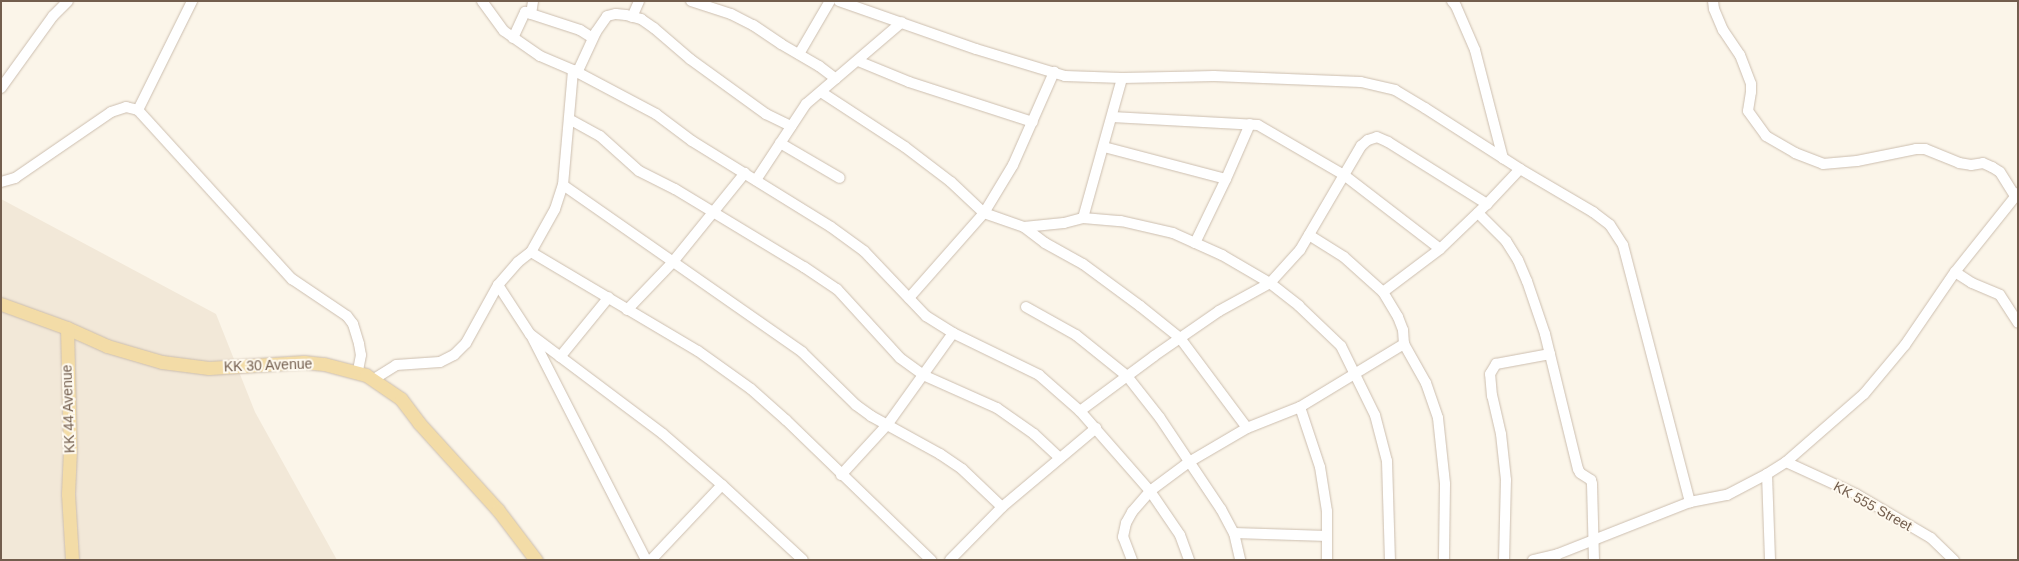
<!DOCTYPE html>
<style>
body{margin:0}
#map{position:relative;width:2019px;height:561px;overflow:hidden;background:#fbf5e9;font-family:Arial,sans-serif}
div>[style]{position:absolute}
.residential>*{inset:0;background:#f2e8d8}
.roads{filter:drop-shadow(0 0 1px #ccbeaf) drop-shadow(0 0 1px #ccbeaf)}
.minor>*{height:10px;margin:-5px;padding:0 5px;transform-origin:5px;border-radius:5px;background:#fff}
.major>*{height:13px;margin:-6.5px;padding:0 6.5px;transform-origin:6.5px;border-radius:6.5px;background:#f3dca7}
span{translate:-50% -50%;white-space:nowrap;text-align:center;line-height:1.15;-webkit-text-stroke:4px #fef9ef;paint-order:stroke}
.street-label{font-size:14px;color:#735e4e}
.frame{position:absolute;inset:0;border:2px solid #735e4e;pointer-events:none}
</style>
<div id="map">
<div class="residential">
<div style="clip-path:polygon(1px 199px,216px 314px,255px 412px,337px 560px,1px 560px)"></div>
</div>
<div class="roads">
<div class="minor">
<div style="left:482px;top:1px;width:37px;rotate:54deg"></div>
<div style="left:504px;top:31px;width:44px;rotate:34.8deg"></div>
<div style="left:540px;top:56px;width:36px;rotate:23deg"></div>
<div style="left:573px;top:70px;width:94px;rotate:27.9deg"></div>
<div style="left:656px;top:114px;width:45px;rotate:36.9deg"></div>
<div style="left:692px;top:141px;width:163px;rotate:31.7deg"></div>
<div style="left:831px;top:227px;width:41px;rotate:36deg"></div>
<div style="left:864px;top:251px;width:90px;rotate:46.4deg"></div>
<div style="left:926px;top:316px;width:32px;rotate:32deg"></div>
<div style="left:953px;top:333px;width:96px;rotate:26deg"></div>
<div style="left:1039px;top:375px;width:55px;rotate:41.3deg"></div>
<div style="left:1080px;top:411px;width:106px;rotate:48.8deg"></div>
<div style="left:1150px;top:491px;width:53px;rotate:55.7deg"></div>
<div style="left:1180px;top:535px;width:27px;rotate:70deg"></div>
<div style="left:691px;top:1px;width:42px;rotate:18deg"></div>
<div style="left:731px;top:14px;width:25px;rotate:27deg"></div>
<div style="left:753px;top:25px;width:34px;rotate:34deg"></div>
<div style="left:781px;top:44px;width:44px;rotate:30.1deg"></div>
<div style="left:819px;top:66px;width:21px;rotate:37deg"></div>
<div style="left:839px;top:1px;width:145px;rotate:19.3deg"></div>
<div style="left:976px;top:49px;width:93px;rotate:16.9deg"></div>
<div style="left:1065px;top:76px;width:57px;rotate:2deg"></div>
<div style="left:1122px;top:78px;width:92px;rotate:-1.2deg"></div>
<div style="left:1214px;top:76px;width:147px;rotate:2.3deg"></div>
<div style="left:1361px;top:82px;width:35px;rotate:13deg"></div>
<div style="left:1395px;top:90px;width:35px;rotate:31deg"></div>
<div style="left:1425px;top:108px;width:113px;rotate:32.7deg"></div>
<div style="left:1520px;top:169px;width:85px;rotate:30.5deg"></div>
<div style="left:1593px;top:212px;width:21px;rotate:37deg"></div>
<div style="left:1610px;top:225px;width:24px;rotate:57deg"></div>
<div style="left:1623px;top:245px;width:266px;rotate:75.4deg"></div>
<div style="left:1690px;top:502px;width:38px;rotate:-11deg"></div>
<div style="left:1727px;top:495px;width:45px;rotate:-27.7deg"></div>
<div style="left:1767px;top:474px;width:22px;rotate:-32deg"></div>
<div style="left:1786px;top:462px;width:103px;rotate:-41.1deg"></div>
<div style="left:1864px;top:394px;width:64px;rotate:-50.1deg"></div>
<div style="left:1905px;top:345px;width:88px;rotate:-55.6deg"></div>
<div style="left:1955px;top:272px;width:101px;rotate:-51.4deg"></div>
<div style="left:1452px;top:1px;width:6px;rotate:51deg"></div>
<div style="left:1456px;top:6px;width:48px;rotate:66.6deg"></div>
<div style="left:1475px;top:50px;width:112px;rotate:75.5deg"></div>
<div style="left:1713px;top:1px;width:8px;rotate:83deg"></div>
<div style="left:1714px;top:9px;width:23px;rotate:67deg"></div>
<div style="left:1723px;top:30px;width:30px;rotate:56deg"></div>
<div style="left:1740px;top:55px;width:31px;rotate:69deg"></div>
<div style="left:1751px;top:84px;width:8px;rotate:90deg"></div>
<div style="left:1751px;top:92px;width:19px;rotate:99deg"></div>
<div style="left:1748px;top:111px;width:31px;rotate:54deg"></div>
<div style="left:1766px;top:136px;width:34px;rotate:30deg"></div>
<div style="left:1795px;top:153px;width:30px;rotate:21deg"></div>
<div style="left:1823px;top:164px;width:34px;rotate:-5deg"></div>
<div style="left:1857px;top:161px;width:60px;rotate:-11.5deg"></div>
<div style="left:1916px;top:149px;width:9px"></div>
<div style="left:1925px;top:149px;width:37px;rotate:22deg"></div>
<div style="left:1959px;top:163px;width:12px;rotate:9deg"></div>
<div style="left:1971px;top:165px;width:12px;rotate:-9deg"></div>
<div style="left:1983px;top:163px;width:10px;rotate:24deg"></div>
<div style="left:1992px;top:167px;width:9px;rotate:32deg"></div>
<div style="left:2000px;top:172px;width:28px;rotate:58deg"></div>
<div style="left:531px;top:14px;width:13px;rotate:-81deg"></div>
<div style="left:632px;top:17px;width:17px;rotate:-66deg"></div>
<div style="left:513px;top:38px;width:29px;rotate:-65deg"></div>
<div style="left:525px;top:12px;width:58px;rotate:18.1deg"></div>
<div style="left:580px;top:30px;width:15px;rotate:32deg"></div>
<div style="left:799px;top:54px;width:61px;rotate:-59.7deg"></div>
<div style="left:858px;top:61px;width:55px;rotate:22.4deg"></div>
<div style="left:909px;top:82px;width:130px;rotate:17.9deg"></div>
<div style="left:577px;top:73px;width:45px;rotate:-65.1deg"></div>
<div style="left:596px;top:32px;width:19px;rotate:-55deg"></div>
<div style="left:607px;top:16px;width:9px;rotate:-13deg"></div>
<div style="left:616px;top:14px;width:10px;rotate:6deg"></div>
<div style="left:626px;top:15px;width:16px;rotate:15deg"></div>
<div style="left:641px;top:19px;width:16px;rotate:35deg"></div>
<div style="left:654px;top:28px;width:48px;rotate:40.7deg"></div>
<div style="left:690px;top:59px;width:94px;rotate:35.9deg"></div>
<div style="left:766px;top:114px;width:28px;rotate:26deg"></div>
<div style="left:1px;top:88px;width:89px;rotate:-54.2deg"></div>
<div style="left:53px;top:16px;width:21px;rotate:-45deg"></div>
<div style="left:821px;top:92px;width:100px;rotate:33.2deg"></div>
<div style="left:905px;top:147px;width:58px;rotate:37.3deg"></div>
<div style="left:951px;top:182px;width:45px;rotate:43.2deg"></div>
<div style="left:984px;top:213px;width:42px;rotate:19.3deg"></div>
<div style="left:1024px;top:227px;width:40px;rotate:-5.7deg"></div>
<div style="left:1064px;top:223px;width:20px;rotate:-15deg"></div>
<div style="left:1083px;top:218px;width:38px;rotate:5deg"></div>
<div style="left:1121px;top:221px;width:53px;rotate:13deg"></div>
<div style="left:1173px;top:233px;width:54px;rotate:24.2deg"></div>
<div style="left:1222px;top:255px;width:56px;rotate:30.3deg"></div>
<div style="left:1270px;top:283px;width:37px;rotate:38deg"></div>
<div style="left:1299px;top:306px;width:58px;rotate:43.6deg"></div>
<div style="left:1341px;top:346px;width:77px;rotate:63.8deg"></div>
<div style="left:1375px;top:415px;width:48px;rotate:75.4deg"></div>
<div style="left:1387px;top:461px;width:99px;rotate:88.3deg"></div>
<div style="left:138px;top:110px;width:122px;rotate:-63.6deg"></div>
<div style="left:1112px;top:117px;width:146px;rotate:3.1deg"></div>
<div style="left:1258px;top:125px;width:99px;rotate:30.2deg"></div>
<div style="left:1344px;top:175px;width:121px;rotate:37.6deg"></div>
<div style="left:569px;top:119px;width:35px;rotate:29deg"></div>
<div style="left:600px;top:136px;width:52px;rotate:41.9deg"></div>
<div style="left:639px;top:171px;width:40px;rotate:26.6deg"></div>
<div style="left:675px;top:189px;width:151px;rotate:31.2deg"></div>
<div style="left:804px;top:267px;width:40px;rotate:34deg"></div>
<div style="left:837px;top:289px;width:93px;rotate:47.6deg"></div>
<div style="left:900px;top:358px;width:29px;rotate:36deg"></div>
<div style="left:923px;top:375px;width:81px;rotate:24deg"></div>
<div style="left:997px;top:408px;width:45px;rotate:35.1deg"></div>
<div style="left:1034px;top:434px;width:35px;rotate:43deg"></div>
<div style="left:780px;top:143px;width:69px;rotate:30.3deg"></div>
<div style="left:1104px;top:147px;width:126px;rotate:14.7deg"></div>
<div style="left:756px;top:180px;width:91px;rotate:-56.7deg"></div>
<div style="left:806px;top:104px;width:126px;rotate:-40.5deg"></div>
<div style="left:1px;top:182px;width:15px;rotate:-16deg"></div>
<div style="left:15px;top:178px;width:116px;rotate:-34.5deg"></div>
<div style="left:111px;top:112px;width:16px;rotate:-18deg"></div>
<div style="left:126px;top:107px;width:12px;rotate:14deg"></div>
<div style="left:138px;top:110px;width:229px;rotate:47.7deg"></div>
<div style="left:292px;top:279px;width:66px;rotate:33.9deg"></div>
<div style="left:347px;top:316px;width:10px;rotate:53deg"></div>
<div style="left:353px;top:324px;width:21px;rotate:73deg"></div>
<div style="left:359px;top:344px;width:11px;rotate:80deg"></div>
<div style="left:361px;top:355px;width:16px;rotate:101deg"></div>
<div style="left:563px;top:185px;width:292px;rotate:34.9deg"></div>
<div style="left:802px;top:352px;width:76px;rotate:44.5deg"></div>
<div style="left:856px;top:405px;width:19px;rotate:36deg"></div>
<div style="left:871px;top:416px;width:79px;rotate:28.8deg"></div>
<div style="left:940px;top:454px;width:27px;rotate:34deg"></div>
<div style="left:962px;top:469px;width:55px;rotate:43.5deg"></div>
<div style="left:1478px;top:213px;width:40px;rotate:45deg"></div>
<div style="left:1506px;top:241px;width:22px;rotate:58deg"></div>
<div style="left:1518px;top:260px;width:23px;rotate:67deg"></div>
<div style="left:1527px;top:281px;width:56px;rotate:71.2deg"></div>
<div style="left:1545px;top:334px;width:139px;rotate:76.3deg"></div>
<div style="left:1578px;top:469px;width:4px;rotate:63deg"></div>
<div style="left:1580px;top:473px;width:13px;rotate:32deg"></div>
<div style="left:1591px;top:480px;width:4px;rotate:76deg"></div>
<div style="left:1592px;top:484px;width:76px;rotate:88.5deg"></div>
<div style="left:1083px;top:218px;width:145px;rotate:-74.4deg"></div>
<div style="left:1024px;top:227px;width:26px;rotate:37deg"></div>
<div style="left:1045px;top:243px;width:43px;rotate:28.9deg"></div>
<div style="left:1083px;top:264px;width:71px;rotate:36.4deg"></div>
<div style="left:1140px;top:306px;width:51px;rotate:38.7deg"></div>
<div style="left:1180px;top:338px;width:112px;rotate:53.3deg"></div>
<div style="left:1309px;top:235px;width:41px;rotate:32.2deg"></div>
<div style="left:1344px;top:257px;width:52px;rotate:41.9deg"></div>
<div style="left:1383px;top:292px;width:29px;rotate:59deg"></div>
<div style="left:1398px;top:317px;width:14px;rotate:69deg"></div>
<div style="left:1403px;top:330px;width:14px;rotate:86deg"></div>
<div style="left:1404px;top:344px;width:45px;rotate:60.6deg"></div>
<div style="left:1426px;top:383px;width:37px;rotate:71deg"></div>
<div style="left:1438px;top:418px;width:66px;rotate:83.9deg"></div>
<div style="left:1445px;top:484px;width:76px;rotate:90.8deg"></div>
<div style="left:1195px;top:243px;width:71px;rotate:-64.2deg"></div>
<div style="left:1226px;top:179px;width:60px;rotate:-66.4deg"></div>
<div style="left:531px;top:252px;width:194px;rotate:30.7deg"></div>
<div style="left:698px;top:351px;width:65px;rotate:35.6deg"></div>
<div style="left:751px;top:389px;width:47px;rotate:41.5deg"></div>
<div style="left:786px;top:420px;width:202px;rotate:44deg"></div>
<div style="left:1955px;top:272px;width:20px;rotate:33deg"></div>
<div style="left:1972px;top:283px;width:30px;rotate:23deg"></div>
<div style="left:2000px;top:295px;width:33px;rotate:57deg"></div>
<div style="left:498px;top:285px;width:59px;rotate:56.9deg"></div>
<div style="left:530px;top:334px;width:166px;rotate:36.9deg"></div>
<div style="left:663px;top:434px;width:78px;rotate:40.8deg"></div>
<div style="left:722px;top:485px;width:110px;rotate:42.8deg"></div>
<div style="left:1383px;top:292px;width:71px;rotate:-37deg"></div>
<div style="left:1440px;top:249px;width:65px;rotate:-43.8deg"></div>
<div style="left:1487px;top:204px;width:48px;rotate:-46.7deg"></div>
<div style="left:909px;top:298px;width:113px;rotate:-48.6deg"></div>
<div style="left:984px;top:213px;width:56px;rotate:-58.9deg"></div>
<div style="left:1013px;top:165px;width:102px;rotate:-66.2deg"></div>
<div style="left:1026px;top:307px;width:57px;rotate:29.2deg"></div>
<div style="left:1076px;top:335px;width:65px;rotate:38.8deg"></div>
<div style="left:1127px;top:376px;width:53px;rotate:51.8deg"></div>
<div style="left:1160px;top:418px;width:110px;rotate:56.2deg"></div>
<div style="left:1221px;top:509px;width:27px;rotate:62deg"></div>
<div style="left:1234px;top:533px;width:28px;rotate:77deg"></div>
<div style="left:627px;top:310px;width:65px;rotate:-46.2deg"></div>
<div style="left:672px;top:263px;width:116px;rotate:-51deg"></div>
<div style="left:532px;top:337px;width:250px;rotate:62.9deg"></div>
<div style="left:560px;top:357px;width:77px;rotate:-50.8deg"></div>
<div style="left:374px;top:379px;width:26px;rotate:-32deg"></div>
<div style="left:396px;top:365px;width:44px;rotate:-3.9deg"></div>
<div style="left:440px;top:362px;width:16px;rotate:-27deg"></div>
<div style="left:454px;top:355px;width:17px;rotate:-45deg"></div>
<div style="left:466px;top:343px;width:66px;rotate:-61.1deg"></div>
<div style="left:498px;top:285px;width:30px;rotate:-49deg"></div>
<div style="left:518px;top:262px;width:16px;rotate:-38deg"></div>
<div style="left:531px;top:252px;width:49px;rotate:-60.8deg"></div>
<div style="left:555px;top:209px;width:25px;rotate:-72deg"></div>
<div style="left:563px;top:185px;width:115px;rotate:-85deg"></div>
<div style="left:1300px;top:407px;width:63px;rotate:71.6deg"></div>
<div style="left:1320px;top:467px;width:45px;rotate:81deg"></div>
<div style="left:1327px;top:511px;width:49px;rotate:90deg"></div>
<div style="left:1080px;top:411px;width:92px;rotate:-36.6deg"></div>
<div style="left:1154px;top:356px;width:79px;rotate:-34.7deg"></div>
<div style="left:1219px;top:311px;width:58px;rotate:-28.8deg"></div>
<div style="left:1270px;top:283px;width:45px;rotate:-47.7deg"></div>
<div style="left:1300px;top:250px;width:121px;rotate:-59.6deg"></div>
<div style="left:1361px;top:146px;width:9px;rotate:-41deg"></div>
<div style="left:1368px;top:140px;width:9px;rotate:-18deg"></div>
<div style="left:1377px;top:137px;width:12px;rotate:24deg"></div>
<div style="left:1388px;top:142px;width:117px;rotate:32.1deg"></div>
<div style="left:1786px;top:462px;width:77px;rotate:24.6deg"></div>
<div style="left:1856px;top:494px;width:87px;rotate:30.4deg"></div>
<div style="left:1931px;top:538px;width:32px;rotate:44deg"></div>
<div style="left:1767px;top:474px;width:86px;rotate:88deg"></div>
<div style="left:841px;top:475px;width:68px;rotate:-47.4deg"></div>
<div style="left:887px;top:425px;width:113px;rotate:-54.3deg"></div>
<div style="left:1234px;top:533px;width:93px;rotate:1.8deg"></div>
<div style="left:651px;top:560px;width:103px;rotate:-46.6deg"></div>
<div style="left:950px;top:560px;width:74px;rotate:-45.5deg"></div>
<div style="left:1002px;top:507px;width:123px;rotate:-40deg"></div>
<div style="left:1132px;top:560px;width:25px;rotate:-111deg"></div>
<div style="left:1123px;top:537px;width:14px;rotate:-78deg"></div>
<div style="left:1126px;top:523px;width:13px;rotate:-61deg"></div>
<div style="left:1132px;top:512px;width:28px;rotate:-49deg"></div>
<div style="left:1150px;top:491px;width:49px;rotate:-36.6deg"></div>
<div style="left:1189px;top:462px;width:67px;rotate:-30.4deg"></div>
<div style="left:1247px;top:428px;width:57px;rotate:-21.6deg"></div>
<div style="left:1300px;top:407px;width:122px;rotate:-31.2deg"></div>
<div style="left:1504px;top:560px;width:80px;rotate:-88.6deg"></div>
<div style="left:1506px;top:480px;width:46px;rotate:-96.2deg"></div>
<div style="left:1501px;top:434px;width:39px;rotate:-103deg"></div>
<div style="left:1492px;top:396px;width:22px;rotate:-95deg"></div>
<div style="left:1490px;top:374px;width:12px;rotate:-59deg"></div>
<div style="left:1496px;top:364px;width:55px;rotate:-10.5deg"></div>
<div style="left:1533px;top:560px;width:26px;rotate:-13deg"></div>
<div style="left:1558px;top:554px;width:142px;rotate:-21.5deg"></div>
</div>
<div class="major">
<div style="left:1px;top:304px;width:70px;rotate:20deg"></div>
<div style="left:67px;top:328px;width:44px;rotate:24.2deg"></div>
<div style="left:107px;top:346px;width:57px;rotate:16.2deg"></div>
<div style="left:162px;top:362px;width:47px;rotate:7.3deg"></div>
<div style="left:209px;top:368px;width:95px;rotate:-3.6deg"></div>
<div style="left:304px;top:362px;width:20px;rotate:6deg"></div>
<div style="left:324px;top:364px;width:43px;rotate:14.7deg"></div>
<div style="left:366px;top:375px;width:42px;rotate:34.4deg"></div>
<div style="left:401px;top:399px;width:30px;rotate:53deg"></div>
<div style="left:419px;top:423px;width:118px;rotate:47.8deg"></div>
<div style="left:498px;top:510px;width:63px;rotate:52.8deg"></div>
<div style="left:67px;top:328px;width:122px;rotate:88.6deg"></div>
<div style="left:70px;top:450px;width:44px;rotate:92.6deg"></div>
<div style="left:68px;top:494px;width:66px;rotate:86.5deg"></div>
</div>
</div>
<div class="street-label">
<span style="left:268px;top:365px;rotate:-2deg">KK 30 Avenue</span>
<span style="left:68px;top:409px;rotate:-92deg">KK 44 Avenue</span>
<span style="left:1873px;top:506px;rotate:29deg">KK 555 Street</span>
</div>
<div class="frame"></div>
</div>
